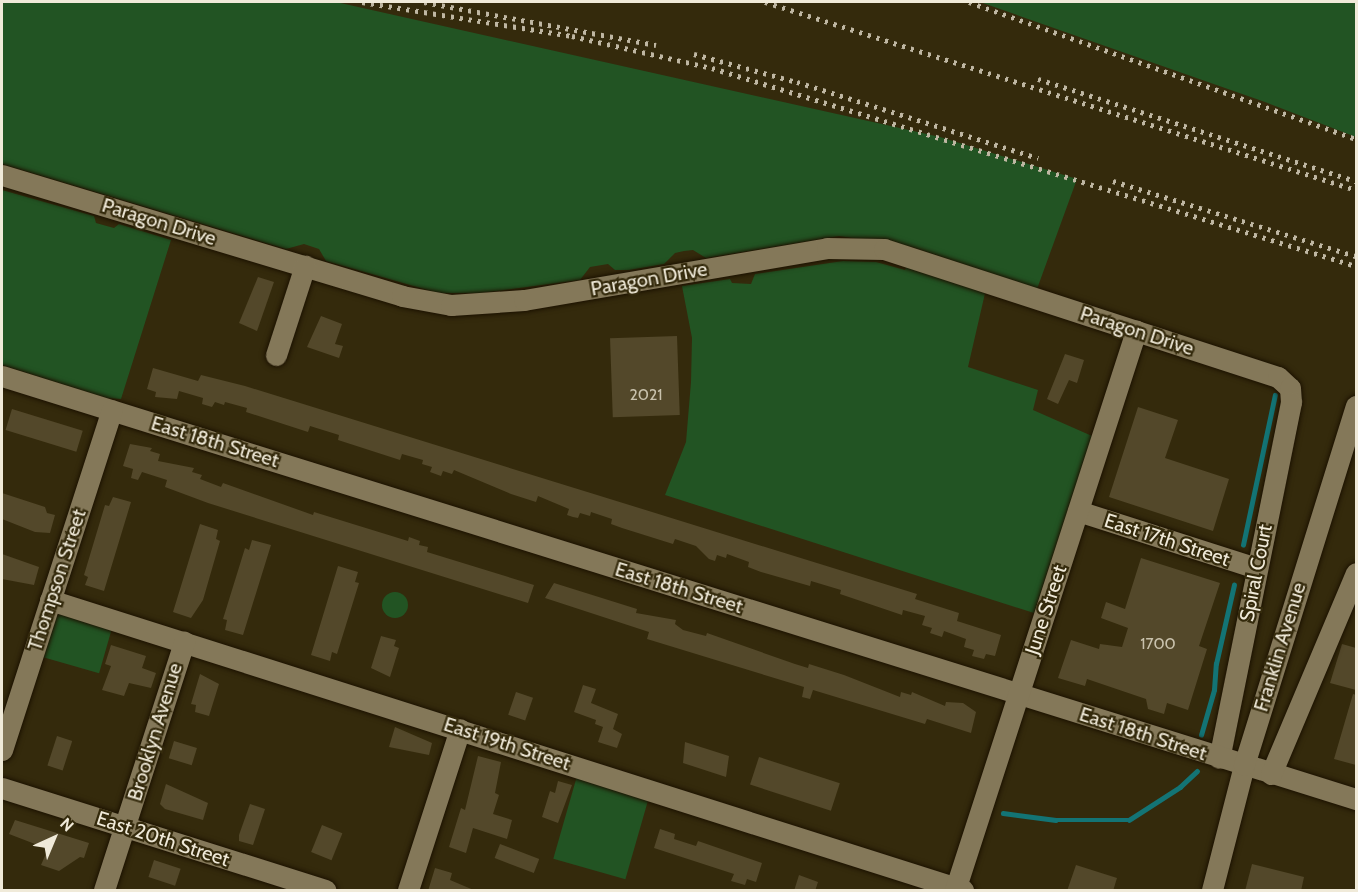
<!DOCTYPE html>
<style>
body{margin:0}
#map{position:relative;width:1358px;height:892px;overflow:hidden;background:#342a0c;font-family:Cabin,sans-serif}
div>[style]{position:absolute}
.green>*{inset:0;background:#225423;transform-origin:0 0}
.round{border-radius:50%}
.stream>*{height:4.5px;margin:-2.25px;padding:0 2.25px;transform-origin:2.25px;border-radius:2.25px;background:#137475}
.building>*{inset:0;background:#53482a;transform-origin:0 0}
.roads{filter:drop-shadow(0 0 2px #1c1200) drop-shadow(0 0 2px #1c1200)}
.minor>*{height:21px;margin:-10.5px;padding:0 10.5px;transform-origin:10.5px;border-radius:10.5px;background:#847859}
.rail>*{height:4.5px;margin-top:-2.25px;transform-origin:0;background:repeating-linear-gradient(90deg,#bfb7a3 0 3px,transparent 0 9px)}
span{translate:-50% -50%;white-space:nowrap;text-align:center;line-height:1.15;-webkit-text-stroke:4.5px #342a0c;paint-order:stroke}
.number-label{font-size:16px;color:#c9c2ad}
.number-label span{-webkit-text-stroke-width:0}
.street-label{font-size:20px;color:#f0ead9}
.frame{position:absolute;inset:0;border:3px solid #f0ead9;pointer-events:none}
.north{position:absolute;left:24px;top:808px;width:60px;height:60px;-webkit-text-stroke:4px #342a0c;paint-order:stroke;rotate:44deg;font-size:16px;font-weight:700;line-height:24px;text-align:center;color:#f0ead9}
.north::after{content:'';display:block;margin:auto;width:21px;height:27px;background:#f0ead9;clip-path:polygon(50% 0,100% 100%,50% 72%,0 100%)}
</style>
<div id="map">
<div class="green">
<div style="clip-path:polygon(2px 2px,336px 2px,940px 137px,1077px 179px,1037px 289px,912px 247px,839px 236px,706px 258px,693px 250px,684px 251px,675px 253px,664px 264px,629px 270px,615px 270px,608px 264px,590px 267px,580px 280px,481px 293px,438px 293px,326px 261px,319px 249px,304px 244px,286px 249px,2px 164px)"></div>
<div style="clip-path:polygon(980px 2px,1356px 2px,1356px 137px,1265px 102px)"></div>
<div style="clip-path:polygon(2px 190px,94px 216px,96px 223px,114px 228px,119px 224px,171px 240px,121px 399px,106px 398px,2px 365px)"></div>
<div style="clip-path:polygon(843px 261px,876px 262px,905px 270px,907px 266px,986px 289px,968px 367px,1038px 390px,1033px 410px,1092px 436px,1034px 613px,665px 495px,686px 442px,691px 382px,692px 338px,682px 286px,730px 279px,732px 283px,751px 284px,755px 274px)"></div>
<div class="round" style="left:382px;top:592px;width:26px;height:26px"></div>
<div style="left:56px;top:613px;width:58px;height:46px;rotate:16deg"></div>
<div style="left:577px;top:776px;width:75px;height:86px;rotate:16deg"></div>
</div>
<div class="stream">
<div style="left:1243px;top:545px;width:153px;rotate:-78deg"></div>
<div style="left:1201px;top:735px;width:47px;rotate:-73.9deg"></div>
<div style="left:1214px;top:690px;width:26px;rotate:-86deg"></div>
<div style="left:1216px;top:664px;width:81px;rotate:-77.2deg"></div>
<div style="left:1003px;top:813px;width:53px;rotate:7.5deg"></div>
<div style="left:1056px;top:820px;width:73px"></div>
<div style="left:1129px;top:820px;width:61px;rotate:-32.9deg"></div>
<div style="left:1180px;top:787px;width:23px;rotate:-43deg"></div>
</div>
<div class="building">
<div style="clip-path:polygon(258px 277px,274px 282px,257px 331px,239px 323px)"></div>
<div style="clip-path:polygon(321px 316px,342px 324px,335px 344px,343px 346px,339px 358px,307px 347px)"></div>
<div style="left:677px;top:336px;width:79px;height:67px;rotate:88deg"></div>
<div style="clip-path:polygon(1065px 354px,1084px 360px,1077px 383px,1069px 380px,1058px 404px,1047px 399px)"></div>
<div style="clip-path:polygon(153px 368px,198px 381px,201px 375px,245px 386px,917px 594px,915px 599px,959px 613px,957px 621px,1001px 635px,995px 656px,986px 654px,984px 659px,972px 656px,974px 650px,964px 647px,966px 639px,944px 631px,942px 637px,930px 633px,932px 628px,922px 625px,925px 616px,903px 610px,902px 615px,840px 594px,841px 590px,811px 581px,810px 586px,761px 572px,748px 567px,749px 562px,727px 554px,726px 558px,717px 555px,715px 561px,709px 559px,696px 546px,675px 539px,673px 544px,622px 528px,611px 524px,612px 519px,591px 512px,590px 516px,580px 513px,578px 518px,573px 517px,567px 515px,569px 509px,538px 496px,536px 502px,511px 494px,454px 470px,452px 474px,443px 471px,441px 476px,430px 472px,432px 467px,422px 464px,423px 460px,402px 454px,400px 460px,338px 440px,339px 435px,310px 426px,308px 432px,246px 412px,247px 408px,225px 402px,224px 405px,215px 402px,212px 407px,202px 404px,203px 398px,179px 391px,177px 399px,155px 397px,156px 392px,147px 389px)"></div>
<div style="clip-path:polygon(1138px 407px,1178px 420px,1165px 458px,1229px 479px,1213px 531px,1109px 497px)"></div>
<div style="left:12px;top:409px;width:74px;height:22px;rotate:17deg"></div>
<div style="clip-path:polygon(130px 444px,152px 448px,150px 451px,160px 454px,158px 461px,194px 468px,192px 472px,202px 475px,200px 479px,221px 487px,223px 483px,313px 515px,314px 512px,408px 541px,409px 537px,420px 541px,419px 545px,428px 547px,427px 552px,534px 585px,528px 603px,208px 503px,165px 487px,167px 480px,142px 472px,138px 480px,131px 478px,133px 469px,123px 466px)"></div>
<div style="clip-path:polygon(2px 493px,45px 507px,47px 513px,55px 515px,50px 533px,35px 532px,2px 519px)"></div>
<div style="clip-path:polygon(113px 497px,131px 502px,104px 591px,85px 585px,88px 577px,84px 575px,105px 505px,109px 506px)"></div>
<div style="clip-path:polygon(200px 524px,218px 530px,216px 539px,220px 541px,203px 600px,191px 618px,173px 612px)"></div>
<div style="clip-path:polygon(252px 540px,271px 545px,243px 635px,225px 630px,227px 620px,223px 619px,245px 548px,249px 550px)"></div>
<div style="clip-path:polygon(2px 554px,39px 567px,34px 585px,2px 579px)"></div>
<div style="clip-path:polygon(1141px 558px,1220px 583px,1199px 646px,1207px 649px,1188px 710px,1167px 703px,1164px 714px,1148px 709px,1146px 699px,1087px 679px,1085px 686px,1058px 678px,1071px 640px,1099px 649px,1100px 644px,1122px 647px,1128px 628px,1101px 618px,1106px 602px,1125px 609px)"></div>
<div style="clip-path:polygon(338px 566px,358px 572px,355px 582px,359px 583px,337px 654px,332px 652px,330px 661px,311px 655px)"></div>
<div style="clip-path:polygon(554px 583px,637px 609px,636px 613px,676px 620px,675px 624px,683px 630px,706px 636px,707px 633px,795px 664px,808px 668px,809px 664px,844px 675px,900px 697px,901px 692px,911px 695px,912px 692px,945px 706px,946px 702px,963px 703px,976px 712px,971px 733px,927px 719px,925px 724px,813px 690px,810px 699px,802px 697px,804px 687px,647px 639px,649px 632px,545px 598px)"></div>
<div style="clip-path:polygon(381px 636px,396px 640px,394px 646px,399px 648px,390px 677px,371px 668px)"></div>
<div style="clip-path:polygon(1342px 644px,1356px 648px,1356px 690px,1330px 683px)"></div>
<div style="clip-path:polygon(111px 645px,146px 656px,142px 668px,156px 673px,151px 688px,129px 683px,124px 696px,102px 690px,111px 666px,105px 664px)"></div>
<div style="clip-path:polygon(200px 674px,219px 684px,209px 716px,195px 712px,196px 705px,191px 704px)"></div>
<div style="clip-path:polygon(583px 685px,596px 689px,591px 703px,618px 714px,613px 729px,622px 734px,617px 748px,598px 742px,603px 727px,595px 724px,596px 720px,574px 712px)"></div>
<div style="left:516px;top:692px;width:18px;height:24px;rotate:19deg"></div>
<div style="clip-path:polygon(1353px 694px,1356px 695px,1356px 765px,1334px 759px)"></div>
<div style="clip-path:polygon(395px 727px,432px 743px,429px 755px,389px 747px)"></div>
<div style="left:57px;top:736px;width:16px;height:31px;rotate:18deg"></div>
<div style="left:174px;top:741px;width:24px;height:18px;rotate:17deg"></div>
<div style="clip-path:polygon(685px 742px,729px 756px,726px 777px,683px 763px)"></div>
<div style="clip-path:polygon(478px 756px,501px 762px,495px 793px,499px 795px,493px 814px,512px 820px,507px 839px,473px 828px,466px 853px,449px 847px,461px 808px,465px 810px)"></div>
<div style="left:759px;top:757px;width:85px;height:29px;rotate:18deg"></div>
<div style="clip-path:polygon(558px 781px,572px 785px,558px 823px,542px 817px,550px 791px,555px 793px)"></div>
<div style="clip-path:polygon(166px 784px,208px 803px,203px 820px,165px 809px,160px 804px)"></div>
<div style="clip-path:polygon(250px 804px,265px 809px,253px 845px,239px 841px,239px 835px)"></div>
<div style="clip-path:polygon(15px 820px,89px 843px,84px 858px,80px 857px,59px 871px,41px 865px,48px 849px,9px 834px)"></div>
<div style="left:322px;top:825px;width:22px;height:29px;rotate:22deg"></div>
<div style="clip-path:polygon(660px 829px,675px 834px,674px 839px,696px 846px,698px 841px,762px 863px,756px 882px,747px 879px,745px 885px,731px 881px,734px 874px,654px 848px)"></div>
<div style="left:500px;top:844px;width:42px;height:15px;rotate:21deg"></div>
<div style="left:154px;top:860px;width:28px;height:18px;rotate:18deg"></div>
<div style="clip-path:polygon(1252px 864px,1304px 877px,1301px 891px,1245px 891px)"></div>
<div style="clip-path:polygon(1076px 865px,1117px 878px,1113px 891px,1067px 891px)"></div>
<div style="clip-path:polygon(435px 868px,452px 873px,450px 880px,476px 891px,428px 891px)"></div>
<div style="clip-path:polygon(799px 875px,818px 882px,815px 891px,794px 891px)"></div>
</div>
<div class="roads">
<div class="minor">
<div style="left:2px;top:175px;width:418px;rotate:16.8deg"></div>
<div style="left:402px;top:296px;width:50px;rotate:10.4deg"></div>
<div style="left:451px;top:305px;width:73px;rotate:-3.9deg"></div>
<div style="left:524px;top:300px;width:307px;rotate:-9.7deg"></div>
<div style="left:827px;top:248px;width:57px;rotate:1deg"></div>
<div style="left:884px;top:249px;width:414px;rotate:18deg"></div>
<div style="left:1278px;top:377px;width:16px;rotate:43deg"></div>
<div style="left:1290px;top:388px;width:14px;rotate:86deg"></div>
<div style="left:1291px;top:402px;width:363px;rotate:101.4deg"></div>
<div style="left:276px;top:355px;width:94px;rotate:-72deg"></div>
<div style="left:2px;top:376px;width:1419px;rotate:17.35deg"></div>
<div style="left:1078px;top:511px;width:188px;rotate:17.7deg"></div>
<div style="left:50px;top:600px;width:958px;rotate:17.62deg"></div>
<div style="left:2px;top:750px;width:357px;rotate:-72.1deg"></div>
<div style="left:1271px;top:774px;width:218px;rotate:-67.1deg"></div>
<div style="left:2px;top:788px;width:339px;rotate:17.5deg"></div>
<div style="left:104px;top:890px;width:261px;rotate:-72.1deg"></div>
<div style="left:408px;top:890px;width:169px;rotate:-72.1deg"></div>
<div style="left:955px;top:890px;width:588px;rotate:-72.06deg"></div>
<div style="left:1212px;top:890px;width:129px;rotate:-75.6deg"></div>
<div style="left:1244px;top:765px;width:376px;rotate:-72.7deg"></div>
</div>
</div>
<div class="rail">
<div style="left:362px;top:2px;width:213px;rotate:9.2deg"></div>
<div style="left:572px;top:36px;width:144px;rotate:12.9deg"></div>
<div style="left:712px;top:68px;width:674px;rotate:17.09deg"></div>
<div style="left:424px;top:2px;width:236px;rotate:10.5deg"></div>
<div style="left:765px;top:2px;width:620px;rotate:17.65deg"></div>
<div style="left:969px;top:2px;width:411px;rotate:19.5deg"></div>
<div style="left:694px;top:54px;width:107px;rotate:15.2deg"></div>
<div style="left:797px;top:82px;width:253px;rotate:17.5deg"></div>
<div style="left:1038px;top:79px;width:334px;rotate:17.8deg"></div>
<div style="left:1113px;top:181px;width:254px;rotate:17.2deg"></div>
</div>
<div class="number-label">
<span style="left:646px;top:395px">2021</span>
<span style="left:1158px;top:644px">1700</span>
</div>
<div class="street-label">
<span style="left:159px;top:222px;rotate:17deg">Paragon Drive</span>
<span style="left:649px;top:279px;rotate:-10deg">Paragon Drive</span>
<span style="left:1137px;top:331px;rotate:18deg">Paragon Drive</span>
<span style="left:215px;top:442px;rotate:17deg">East 18th Street</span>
<span style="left:1167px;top:540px;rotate:18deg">East 17th Street</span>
<span style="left:1256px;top:573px;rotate:-79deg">Spiral Court</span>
<span style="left:57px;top:580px;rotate:-72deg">Thompson Street</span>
<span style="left:679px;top:588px;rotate:17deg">East 18th Street</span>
<span style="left:1046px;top:610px;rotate:-72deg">June Street</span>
<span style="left:1280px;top:647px;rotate:-73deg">Franklin Avenue</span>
<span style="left:155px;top:732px;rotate:-73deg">Brooklyn Avenue</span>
<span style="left:1143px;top:734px;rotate:18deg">East 18th Street</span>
<span style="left:507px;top:744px;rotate:18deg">East 19th Street</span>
<span style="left:163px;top:839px;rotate:18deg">East 20th Street</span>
</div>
<div class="frame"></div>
<div class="north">N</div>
</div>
